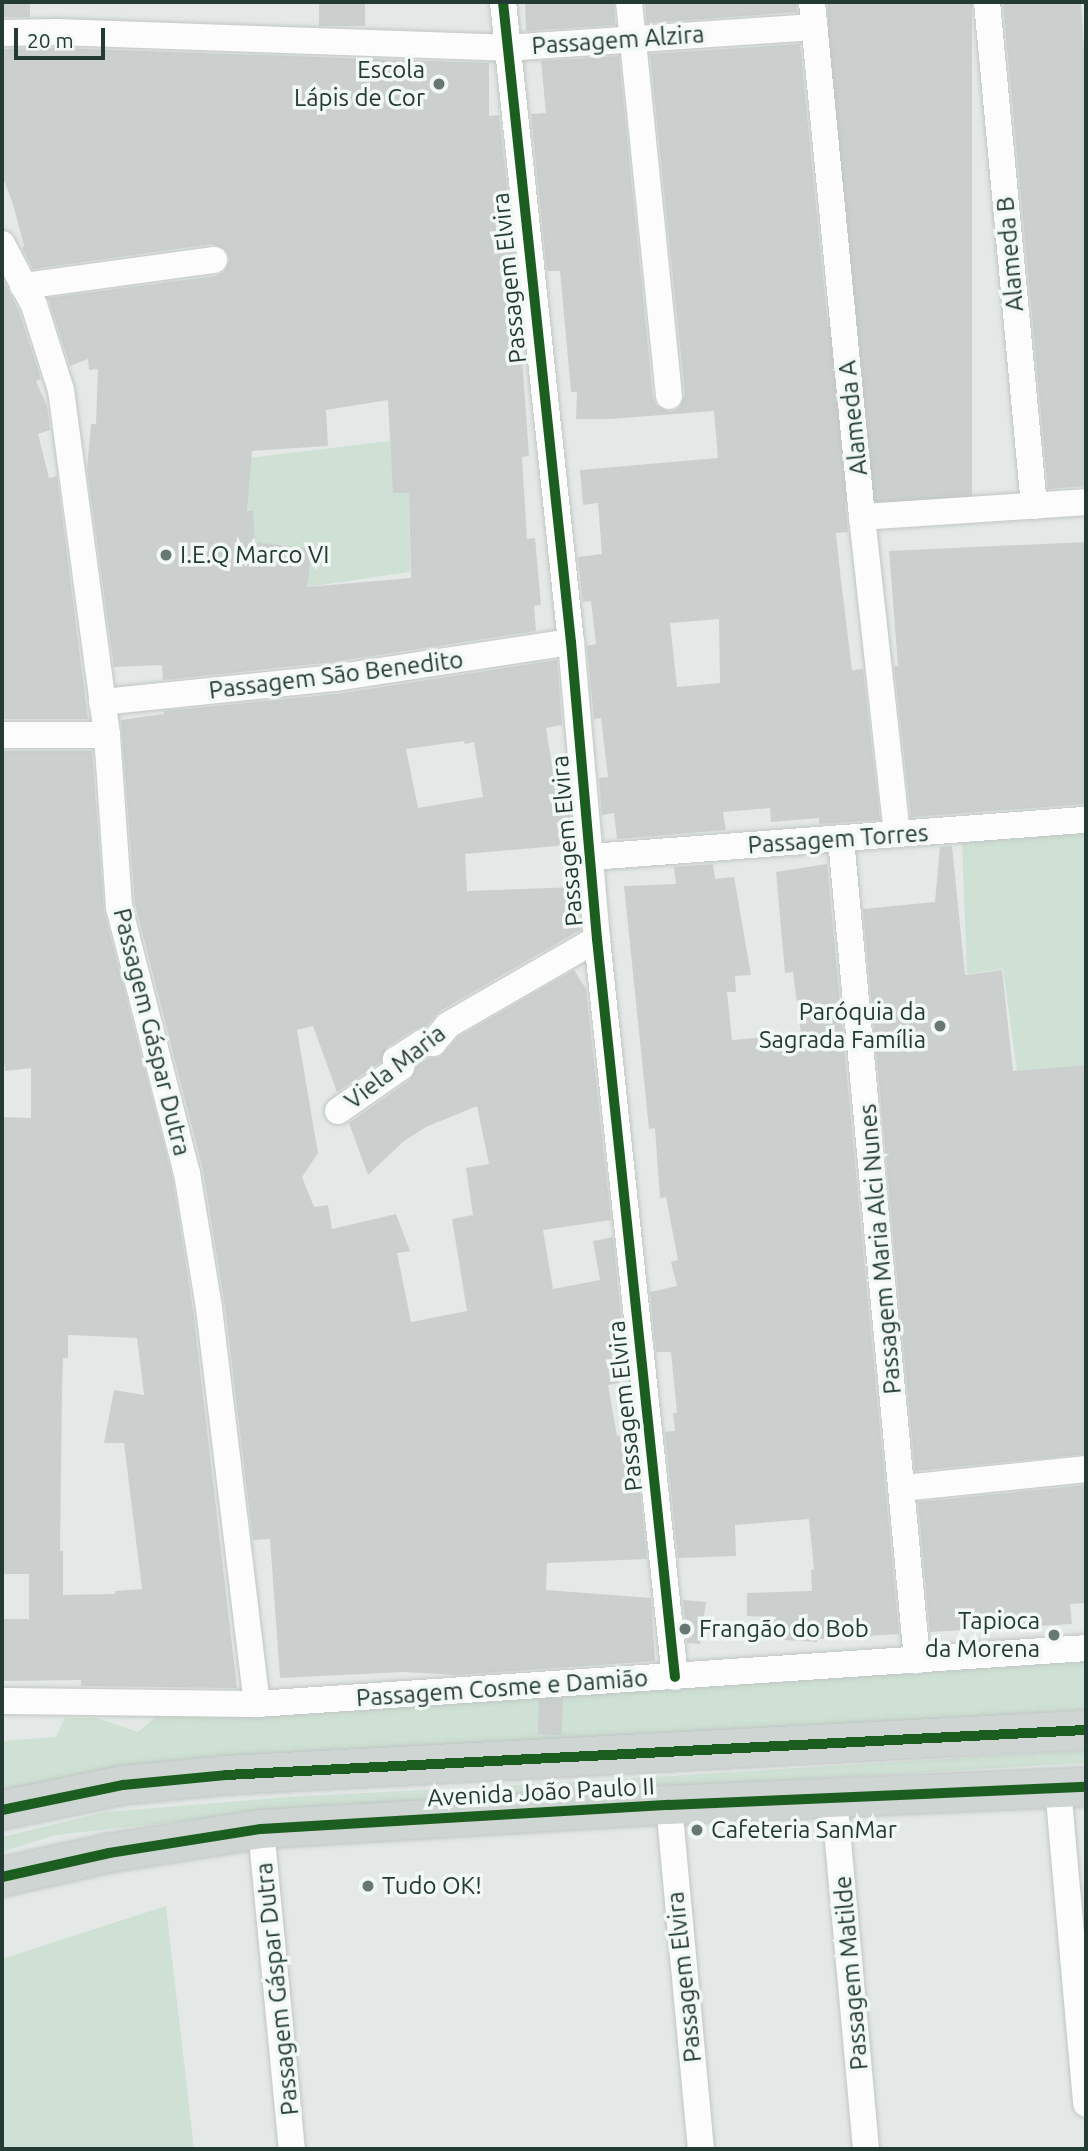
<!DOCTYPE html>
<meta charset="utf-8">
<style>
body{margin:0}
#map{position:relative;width:1088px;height:2151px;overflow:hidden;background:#e4e9e7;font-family:Ubuntu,sans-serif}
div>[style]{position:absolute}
.green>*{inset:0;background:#cee1d4}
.building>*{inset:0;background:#cbd0ce;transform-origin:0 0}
.roads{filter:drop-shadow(0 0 2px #c1c6c4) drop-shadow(0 0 2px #c1c6c4)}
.street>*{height:26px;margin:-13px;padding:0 13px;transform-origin:13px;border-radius:13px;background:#fbfcfb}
.primary>*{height:38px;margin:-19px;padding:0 19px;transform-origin:19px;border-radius:19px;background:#ced5d3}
.cycleway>*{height:10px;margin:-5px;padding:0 5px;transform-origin:5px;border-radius:5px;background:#1b5e20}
.dots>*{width:19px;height:19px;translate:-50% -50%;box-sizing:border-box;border:4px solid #f2f8f5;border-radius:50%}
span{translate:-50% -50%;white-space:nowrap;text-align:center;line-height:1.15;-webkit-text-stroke:7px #f2f8f5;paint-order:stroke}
.street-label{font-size:24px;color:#233b34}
.poi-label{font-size:24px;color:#233b34}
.right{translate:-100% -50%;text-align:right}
.left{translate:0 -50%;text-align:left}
.frame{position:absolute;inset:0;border:4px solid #233b34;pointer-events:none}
.scale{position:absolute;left:14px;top:28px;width:91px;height:32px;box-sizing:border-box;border:4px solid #233b34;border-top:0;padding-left:9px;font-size:21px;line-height:24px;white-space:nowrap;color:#233b34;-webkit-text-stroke:5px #f2f8f5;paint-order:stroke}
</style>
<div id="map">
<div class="green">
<div style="clip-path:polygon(390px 441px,392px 468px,454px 493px,409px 494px,410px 572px,307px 587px,288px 602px,228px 580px,253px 510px,237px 510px,213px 462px)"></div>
<div style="clip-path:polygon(1086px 831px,1086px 1065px,1017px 1071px,1003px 969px,967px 974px,962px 842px)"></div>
<div style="clip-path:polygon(1086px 1658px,1086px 1710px,778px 1729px,2px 1792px,2px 1741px,56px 1737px,65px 1718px,97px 1718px,138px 1732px,159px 1714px)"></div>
<div style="clip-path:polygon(1086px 1750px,1086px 1763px,290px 1809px,56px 1835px,2px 1852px,2px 1837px,105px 1812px,289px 1797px,558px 1783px)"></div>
<div style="clip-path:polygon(166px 1906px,194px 2149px,2px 2149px,2px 1959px)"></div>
</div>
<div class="building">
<div style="left:2px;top:2px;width:28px;height:15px"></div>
<div style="left:319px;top:2px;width:46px;height:24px"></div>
<div style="clip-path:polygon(525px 2px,614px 2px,615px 25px,526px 31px)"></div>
<div style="clip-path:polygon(645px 2px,797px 2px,797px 12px,647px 23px)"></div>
<div style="left:828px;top:2px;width:144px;height:500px"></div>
<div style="clip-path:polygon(1003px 2px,1081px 2px,1086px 77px,1086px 486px,1048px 489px)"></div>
<div style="clip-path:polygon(evenodd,800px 44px,848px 532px,836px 533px,840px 572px,852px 670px,863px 669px,880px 820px,819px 824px,819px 818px,771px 822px,770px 808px,723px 812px,726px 830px,617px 839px,614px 813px,602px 815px,599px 778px,608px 777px,601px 718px,594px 719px,587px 646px,596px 644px,591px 601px,583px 602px,578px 557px,602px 554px,598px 503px,583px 505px,580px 470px,718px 458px,714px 411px,610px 419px,576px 419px,577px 392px,571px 392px,560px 271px,547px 271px,531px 114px,546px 113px,541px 61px,619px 56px,653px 398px,657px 406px,670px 412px,679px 408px,685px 394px,650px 54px,800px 44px,719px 619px,720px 683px,677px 687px,670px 623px,719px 619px)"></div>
<div style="clip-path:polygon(evenodd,57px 48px,489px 63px,489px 116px,499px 115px,516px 273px,529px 456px,522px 457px,527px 539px,535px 538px,541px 605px,534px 606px,536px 631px,333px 662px,163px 680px,162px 665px,114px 667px,87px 468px,91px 424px,96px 424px,98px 369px,89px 370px,88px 359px,70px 366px,48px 298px,216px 276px,224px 272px,230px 259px,226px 250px,212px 244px,33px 269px,22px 248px,24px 246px,13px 204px,2px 175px,2px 49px,57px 48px,388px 400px,393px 493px,409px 493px,411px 578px,307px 587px,312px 549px,255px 542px,253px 510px,247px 511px,252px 451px,328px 446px,326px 410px,388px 400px)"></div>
<div style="clip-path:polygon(2px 277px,19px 311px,41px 379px,36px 381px,47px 406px,50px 430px,38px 434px,49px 478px,57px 476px,88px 719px,2px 719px)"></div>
<div style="clip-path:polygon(1086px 542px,1086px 804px,911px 817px,894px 666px,898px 666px,889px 551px)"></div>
<div style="clip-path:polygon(evenodd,557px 660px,562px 725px,546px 728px,555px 785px,568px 783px,571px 821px,556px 823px,569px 845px,465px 854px,467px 891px,577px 887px,580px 930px,440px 1011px,426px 1027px,413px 1030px,387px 1047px,381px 1062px,337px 1092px,313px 1026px,297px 1030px,318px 1153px,302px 1177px,314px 1207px,328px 1205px,332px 1229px,396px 1214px,410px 1251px,397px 1253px,411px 1322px,467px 1311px,452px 1219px,473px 1215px,466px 1168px,489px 1164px,477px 1106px,426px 1127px,404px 1141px,368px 1175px,349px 1123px,410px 1080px,417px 1065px,427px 1059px,440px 1057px,458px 1037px,574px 970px,586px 989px,611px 1220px,543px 1230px,553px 1289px,600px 1280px,593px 1241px,613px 1237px,625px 1357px,615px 1359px,619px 1383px,608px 1385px,617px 1436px,634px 1435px,647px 1559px,547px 1563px,546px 1590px,651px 1598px,655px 1661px,457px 1675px,403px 1672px,280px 1678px,270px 1539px,253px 1540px,225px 1306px,203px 1170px,135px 904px,121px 720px,164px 714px,164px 711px,337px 694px,557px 660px,464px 741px,465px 744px,474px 742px,483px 797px,418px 808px,406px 749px,464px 741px)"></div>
<div style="clip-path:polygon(evenodd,2px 751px,92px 751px,104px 911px,172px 1176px,193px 1310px,237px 1688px,81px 1686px,81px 1680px,3px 1681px,2px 1619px,29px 1619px,29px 1574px,2px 1574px,2px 1117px,31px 1118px,31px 1068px,5px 1071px,2px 1047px,2px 751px,68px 1335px,137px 1338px,144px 1395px,114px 1390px,104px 1443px,124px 1443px,142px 1589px,115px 1591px,115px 1594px,63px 1595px,63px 1551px,60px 1551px,62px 1391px,63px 1358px,68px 1358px,68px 1335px)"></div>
<div style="clip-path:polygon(952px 846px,965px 975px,1002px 970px,1013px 1071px,1086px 1065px,1086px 1454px,915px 1471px,863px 909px,935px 902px,940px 847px)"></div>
<div style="clip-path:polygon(713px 864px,715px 879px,734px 877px,751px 975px,735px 976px,736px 992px,727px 992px,732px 1040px,801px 1034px,793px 972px,785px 973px,776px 872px,827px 864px,899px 1634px,817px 1639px,817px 1642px,769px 1639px,770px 1617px,747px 1616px,747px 1593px,812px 1591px,811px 1570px,814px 1569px,809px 1519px,735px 1525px,736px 1556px,678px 1558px,665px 1432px,675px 1431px,673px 1413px,677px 1413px,671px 1352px,656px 1352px,650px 1292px,677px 1286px,671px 1262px,678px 1260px,666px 1197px,660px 1198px,655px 1128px,649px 1129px,624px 886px,676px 884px,674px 867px)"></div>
<div style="clip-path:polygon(1086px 1485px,1086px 1603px,1070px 1604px,1072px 1624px,930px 1632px,918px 1502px)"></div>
<div style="clip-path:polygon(683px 1600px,706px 1602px,700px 1644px,687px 1643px)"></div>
<div style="left:563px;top:1699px;width:36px;height:24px;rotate:92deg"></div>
</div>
<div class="roads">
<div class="street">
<div style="left:503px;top:2px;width:644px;rotate:83.94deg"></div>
<div style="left:571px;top:642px;width:298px;rotate:85deg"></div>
<div style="left:597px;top:939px;width:742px;rotate:83.97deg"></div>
<div style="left:629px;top:2px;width:396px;rotate:84.2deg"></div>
<div style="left:812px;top:2px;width:517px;rotate:84.45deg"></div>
<div style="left:862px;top:517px;width:319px;rotate:83.7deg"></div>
<div style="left:987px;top:2px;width:506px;rotate:84.67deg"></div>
<div style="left:2px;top:33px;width:55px;rotate:-1deg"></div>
<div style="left:57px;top:32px;width:448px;rotate:2deg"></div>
<div style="left:505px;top:48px;width:310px;rotate:-3.9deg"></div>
<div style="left:2px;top:244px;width:69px;rotate:62.3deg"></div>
<div style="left:34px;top:305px;width:89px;rotate:72.4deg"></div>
<div style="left:61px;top:390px;width:348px;rotate:82.4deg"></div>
<div style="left:107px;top:735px;width:172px;rotate:86deg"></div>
<div style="left:119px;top:907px;width:275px;rotate:75.7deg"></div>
<div style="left:187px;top:1173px;width:137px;rotate:80.7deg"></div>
<div style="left:209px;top:1308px;width:399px;rotate:83.1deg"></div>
<div style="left:23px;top:286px;width:193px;rotate:-7.8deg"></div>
<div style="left:862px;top:517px;width:225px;rotate:-3.8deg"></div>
<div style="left:102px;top:702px;width:234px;rotate:-5.9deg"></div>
<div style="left:335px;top:678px;width:239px;rotate:-8.7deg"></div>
<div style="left:2px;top:735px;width:105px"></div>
<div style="left:841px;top:839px;width:825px;rotate:84.71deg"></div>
<div style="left:591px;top:857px;width:496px;rotate:-4.3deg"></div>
<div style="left:338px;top:1111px;width:77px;rotate:-34.9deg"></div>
<div style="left:401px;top:1067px;width:9px;rotate:-126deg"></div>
<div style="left:396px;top:1060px;width:31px;rotate:-33deg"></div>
<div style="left:422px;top:1043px;width:11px"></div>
<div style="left:433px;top:1043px;width:23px;rotate:-50deg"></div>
<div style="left:448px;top:1025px;width:172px;rotate:-30deg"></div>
<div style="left:903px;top:1488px;width:184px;rotate:-5.9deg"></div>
<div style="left:2px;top:1701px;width:255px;rotate:0.7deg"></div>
<div style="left:257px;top:1704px;width:831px;rotate:-3.86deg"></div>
<div style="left:1058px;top:1788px;width:317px;rotate:84.9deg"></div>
<div style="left:834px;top:1797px;width:353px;rotate:84.8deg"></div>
<div style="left:669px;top:1805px;width:345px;rotate:84.7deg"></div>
<div style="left:261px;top:1829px;width:321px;rotate:84.5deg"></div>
</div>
<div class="primary">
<div style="left:2px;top:1810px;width:124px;rotate:-11.7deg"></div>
<div style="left:123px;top:1785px;width:103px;rotate:-5.5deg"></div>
<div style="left:226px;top:1775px;width:861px;rotate:-3deg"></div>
<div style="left:2px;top:1877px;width:110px;rotate:-12.6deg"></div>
<div style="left:109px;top:1853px;width:154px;rotate:-9deg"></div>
<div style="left:261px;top:1829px;width:409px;rotate:-3.4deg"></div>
<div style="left:669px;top:1805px;width:417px;rotate:-2.5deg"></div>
</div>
</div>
<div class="cycleway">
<div style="left:503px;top:2px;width:644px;rotate:83.94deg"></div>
<div style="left:571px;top:642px;width:298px;rotate:85deg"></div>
<div style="left:597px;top:939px;width:742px;rotate:83.97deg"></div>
<div style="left:2px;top:1810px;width:124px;rotate:-11.7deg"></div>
<div style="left:123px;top:1785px;width:103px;rotate:-5.5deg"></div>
<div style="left:226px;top:1775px;width:861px;rotate:-3deg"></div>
<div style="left:2px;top:1877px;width:110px;rotate:-12.6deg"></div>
<div style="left:109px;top:1853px;width:154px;rotate:-9deg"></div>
<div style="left:261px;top:1829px;width:409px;rotate:-3.4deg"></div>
<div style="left:669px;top:1805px;width:417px;rotate:-2.5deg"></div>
</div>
<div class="dots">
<div style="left:439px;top:84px;background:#677873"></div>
<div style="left:166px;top:555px;background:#677873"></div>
<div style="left:940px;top:1026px;background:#677873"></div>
<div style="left:685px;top:1629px;background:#677873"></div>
<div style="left:1054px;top:1635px;background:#677873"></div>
<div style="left:697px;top:1830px;background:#677873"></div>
<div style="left:368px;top:1886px;background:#677873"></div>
</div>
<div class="street-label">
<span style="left:618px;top:40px;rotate:-4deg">Passagem Alzira</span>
<span style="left:1010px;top:254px;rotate:-95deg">Alameda B</span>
<span style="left:509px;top:278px;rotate:-96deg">Passagem Elvira</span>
<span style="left:853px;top:418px;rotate:-96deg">Alameda A</span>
<span style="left:336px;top:675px;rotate:-7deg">Passagem São Benedito</span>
<span style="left:838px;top:839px;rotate:-4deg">Passagem Torres</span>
<span style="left:567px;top:841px;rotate:-95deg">Passagem Elvira</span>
<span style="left:152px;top:1032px;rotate:76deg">Passagem Gáspar Dutra</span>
<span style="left:395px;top:1067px;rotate:-38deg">Viela Maria</span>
<span style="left:880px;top:1249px;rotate:-95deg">Passagem Maria Alci Nunes</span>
<span style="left:625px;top:1406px;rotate:-96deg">Passagem Elvira</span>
<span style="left:502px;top:1688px;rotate:-4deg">Passagem Cosme e Damião</span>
<span style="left:541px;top:1792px;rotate:-3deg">Avenida João Paulo II</span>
<span style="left:851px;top:1973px;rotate:-95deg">Passagem Matilde</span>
<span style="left:684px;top:1977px;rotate:-96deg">Passagem Elvira</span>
<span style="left:277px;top:1989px;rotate:-96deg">Passagem Gáspar Dutra</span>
</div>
<div class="poi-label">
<span class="right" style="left:425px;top:84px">Escola<br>Lápis de Cor</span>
<span class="left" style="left:180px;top:555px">I.E.Q Marco VI</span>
<span class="right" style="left:926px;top:1026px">Paróquia da<br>Sagrada Família</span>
<span class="right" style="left:1040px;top:1635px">Tapioca<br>da Morena</span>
<span class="left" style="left:699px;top:1629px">Frangão do Bob</span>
<span class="left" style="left:711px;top:1830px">Cafeteria SanMar</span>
<span class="left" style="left:382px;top:1886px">Tudo OK!</span>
</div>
<div class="frame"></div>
<div class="scale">20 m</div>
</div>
